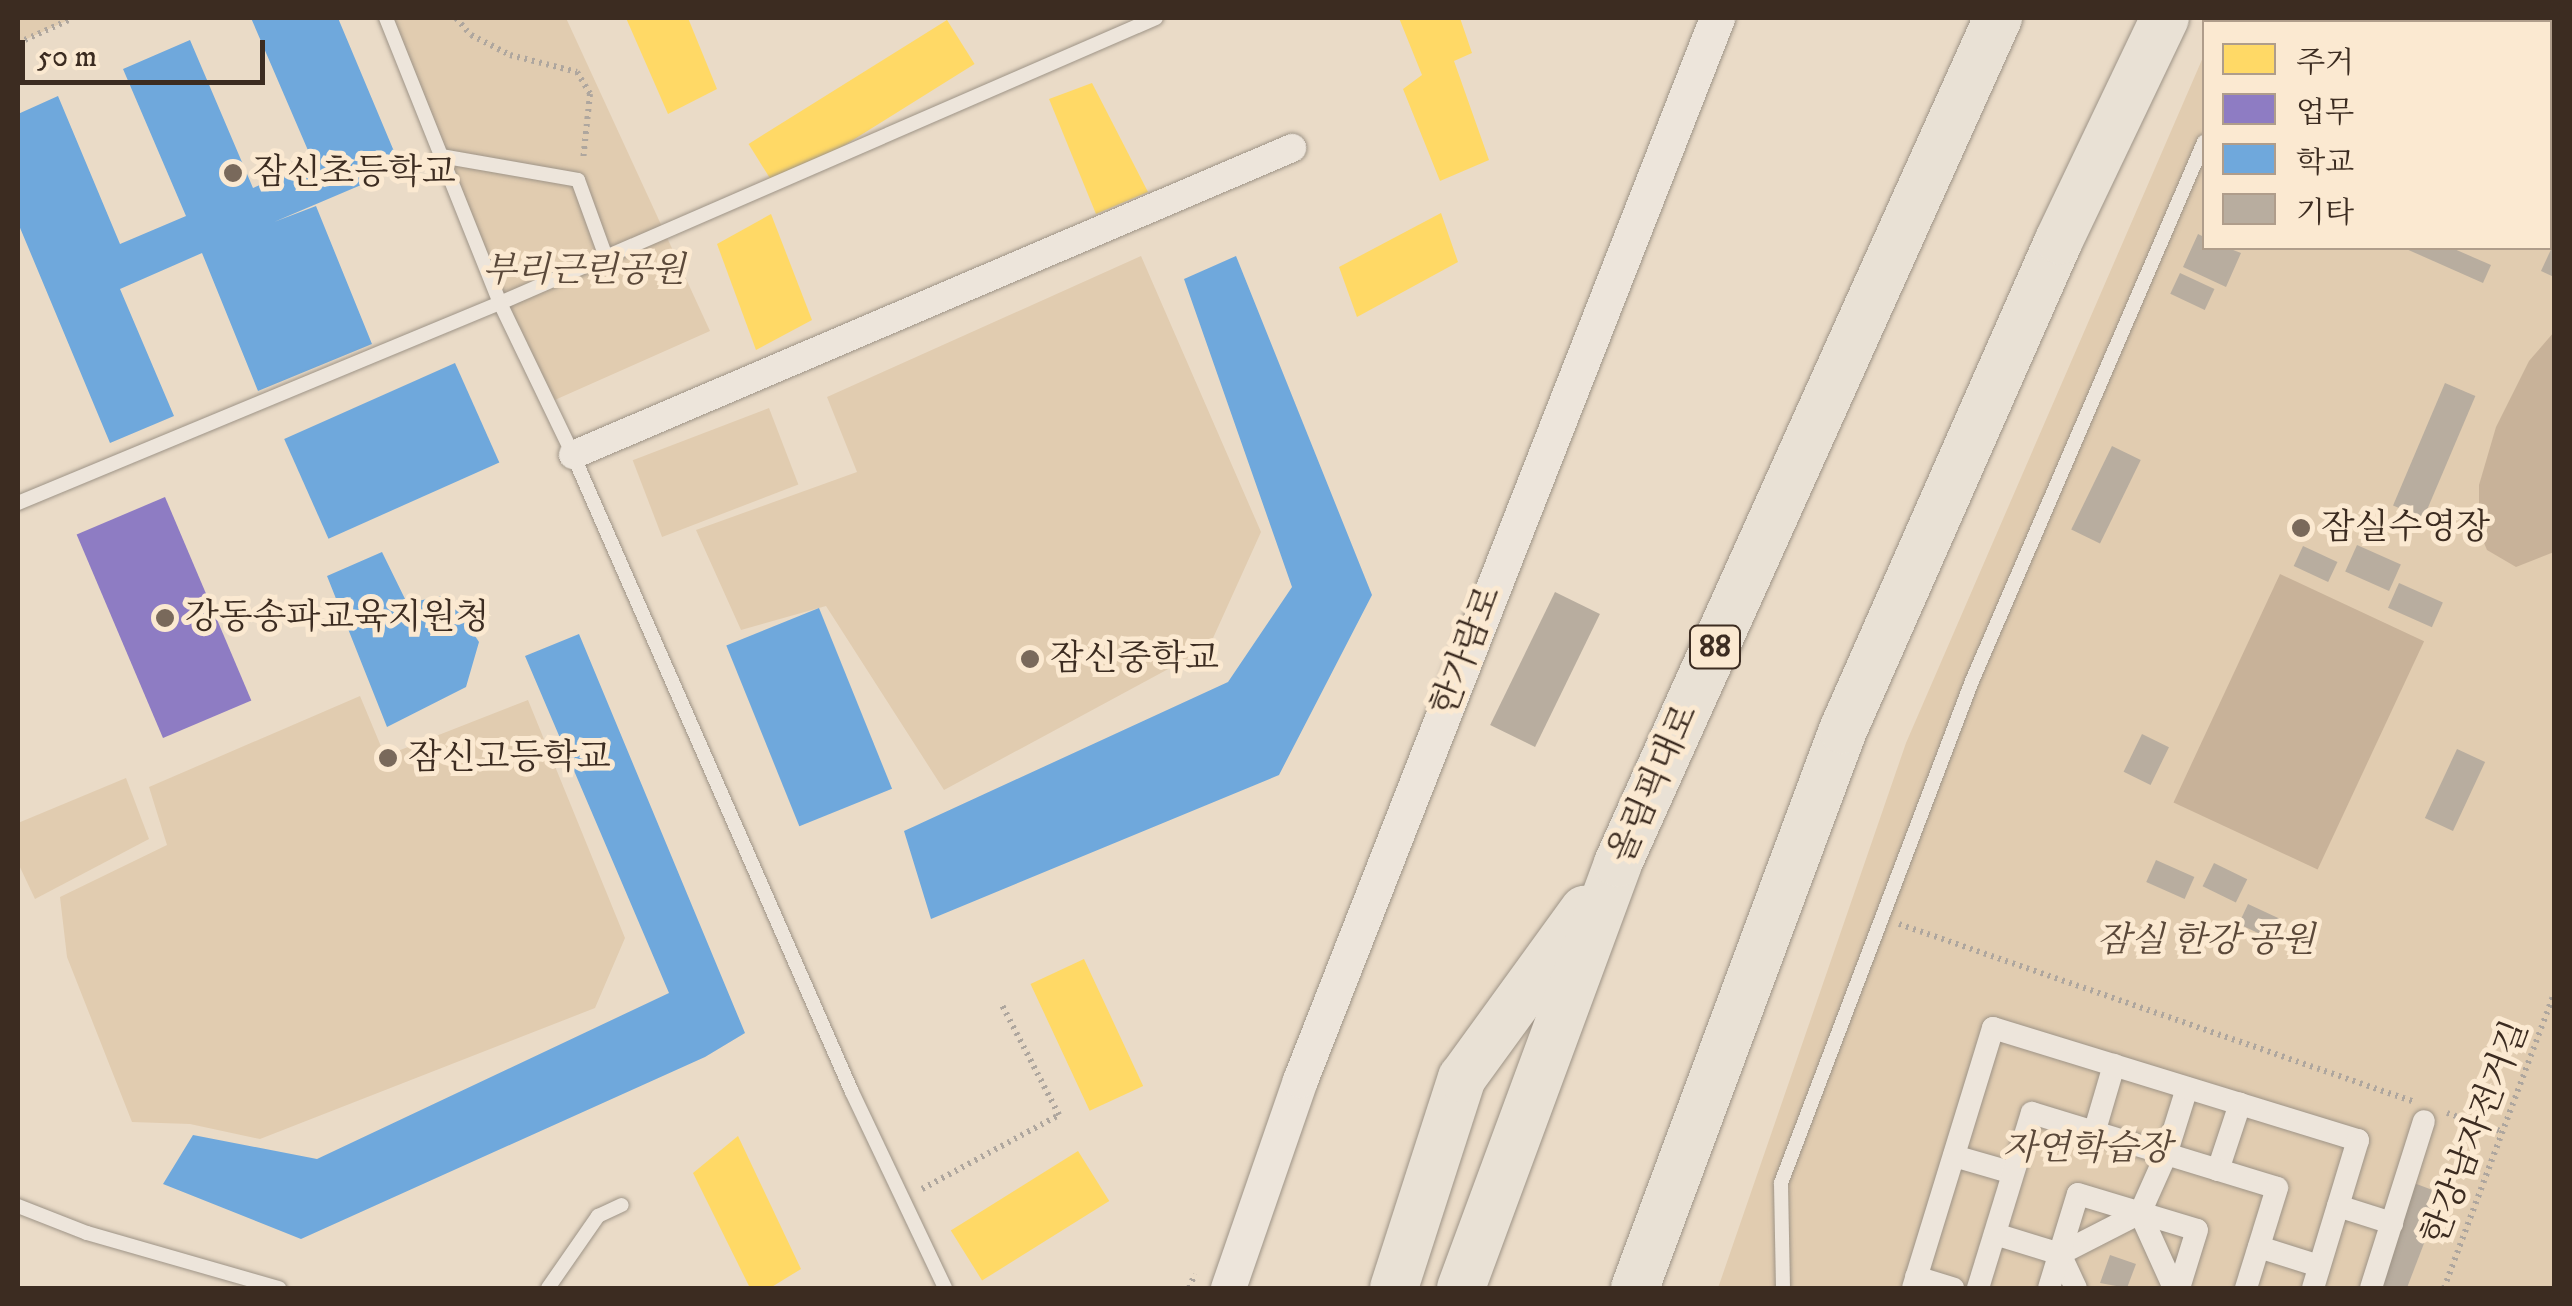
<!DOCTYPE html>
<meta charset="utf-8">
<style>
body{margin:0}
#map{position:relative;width:2572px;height:1306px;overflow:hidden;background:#eadbc7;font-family:"IM FELL DW Pica","Noto Serif KR",serif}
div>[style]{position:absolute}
.green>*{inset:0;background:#e1ccb0;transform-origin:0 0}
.water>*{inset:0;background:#c8b299;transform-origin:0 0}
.homes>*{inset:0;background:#ffd966;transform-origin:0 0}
.offices>*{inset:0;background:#8e7cc3;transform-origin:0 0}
.schools>*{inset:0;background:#6fa8dc;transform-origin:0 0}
.building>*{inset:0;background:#b8ad9f;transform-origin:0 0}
.path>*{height:6px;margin-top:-3px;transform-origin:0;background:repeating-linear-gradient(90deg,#aea69e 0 2.5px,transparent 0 7.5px)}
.roads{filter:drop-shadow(0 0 2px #9e9487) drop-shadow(0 0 2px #9e9487)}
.service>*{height:14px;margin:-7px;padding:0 7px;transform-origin:7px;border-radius:7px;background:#ede5db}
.pedestrian>*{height:22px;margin:-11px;padding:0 11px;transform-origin:11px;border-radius:11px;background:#ede5db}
.minor>*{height:28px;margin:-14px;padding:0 14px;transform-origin:14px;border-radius:14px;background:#ede5db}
.tertiary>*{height:35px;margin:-17.5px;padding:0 17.5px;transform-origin:17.5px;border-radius:17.5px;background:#ede5db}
.trunk>*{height:48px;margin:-24px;padding:0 24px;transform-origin:24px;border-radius:24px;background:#e9e1d5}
.dots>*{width:28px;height:28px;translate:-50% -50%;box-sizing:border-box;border:5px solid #fbe9d1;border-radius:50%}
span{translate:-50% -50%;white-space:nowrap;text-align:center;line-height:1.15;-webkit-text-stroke:10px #fbe9d1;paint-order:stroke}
.shield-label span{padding:2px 8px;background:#fbe9d1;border:2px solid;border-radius:8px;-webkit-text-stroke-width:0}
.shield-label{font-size:32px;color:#3c2c21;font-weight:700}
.poi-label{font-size:35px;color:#3c2c21}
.left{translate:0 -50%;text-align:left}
.park-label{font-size:35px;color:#5b493a;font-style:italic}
.street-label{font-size:35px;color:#3c2c21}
.frame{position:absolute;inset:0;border:20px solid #3c2c21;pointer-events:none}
.legend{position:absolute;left:2202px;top:20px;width:350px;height:230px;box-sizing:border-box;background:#fbe9d1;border:2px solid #af9d8b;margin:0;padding:12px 18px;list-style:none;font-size:30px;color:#3c2c21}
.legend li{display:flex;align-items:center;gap:20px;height:50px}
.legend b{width:50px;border:2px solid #af9d8b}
.scale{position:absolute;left:20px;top:40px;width:245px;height:45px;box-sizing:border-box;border:5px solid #3c2c21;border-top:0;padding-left:12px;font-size:30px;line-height:35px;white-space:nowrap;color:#3c2c21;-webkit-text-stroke:8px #fbe9d1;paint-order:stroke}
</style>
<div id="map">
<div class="green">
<div style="clip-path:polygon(18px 18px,73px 18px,18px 43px)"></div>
<div style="clip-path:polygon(386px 18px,566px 18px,710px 331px,548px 403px)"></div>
<div style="clip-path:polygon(2221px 18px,2554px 18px,2554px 1288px,1718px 1288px,1906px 743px,2204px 55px,2204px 248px,2550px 248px,2550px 22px,2219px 22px)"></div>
<div style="clip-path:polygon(1141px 256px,1261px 532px,1209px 647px,944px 790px,826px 606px,741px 630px,696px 530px,857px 472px,827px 397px)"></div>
<div style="left:769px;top:408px;width:82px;height:146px;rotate:69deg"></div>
<div style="clip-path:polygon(360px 696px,385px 756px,528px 700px,625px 938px,595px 1008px,260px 1139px,190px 1124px,132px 1122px,67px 957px,60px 897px,167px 845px,149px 787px)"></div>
<div style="clip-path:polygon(126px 778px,149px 839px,35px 899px,18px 863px,18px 823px)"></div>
</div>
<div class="water">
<div style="clip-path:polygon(2456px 18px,2554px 18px,2554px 201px,2550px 212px,2550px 22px,2453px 22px)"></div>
<div style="clip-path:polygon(2554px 332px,2554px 552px,2516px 567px,2487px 550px,2479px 531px,2479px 485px,2496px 427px,2529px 361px)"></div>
<div style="left:2280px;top:574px;width:159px;height:252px;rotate:25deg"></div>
</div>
<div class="homes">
<div style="clip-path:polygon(626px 18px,688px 18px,717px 89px,668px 114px)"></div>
<div style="clip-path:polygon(1399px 18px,1460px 18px,1472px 53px,1454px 61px,1489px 160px,1440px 181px,1403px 89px,1422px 75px)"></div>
<div style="left:947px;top:20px;width:52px;height:234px;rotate:58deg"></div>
<div style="clip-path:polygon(1092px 83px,1148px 192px,1096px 214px,1049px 99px)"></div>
<div style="clip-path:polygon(1441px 213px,1458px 262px,1357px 317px,1339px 267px)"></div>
<div style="clip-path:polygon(771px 214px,812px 320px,756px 350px,717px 244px)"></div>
<div style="left:1084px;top:959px;width:140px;height:59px;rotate:65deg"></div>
<div style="clip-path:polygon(738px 1136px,801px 1269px,770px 1288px,750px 1288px,693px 1173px)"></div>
<div style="left:1078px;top:1151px;width:59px;height:150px;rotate:58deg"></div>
</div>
<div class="offices">
<div style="left:165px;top:497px;width:221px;height:96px;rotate:67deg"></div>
</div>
<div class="schools">
<div style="clip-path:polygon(251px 18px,338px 18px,401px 168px,274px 222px,316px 206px,372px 344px,258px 391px,202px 253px,120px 289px,174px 416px,110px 443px,18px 223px,18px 114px,58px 96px,120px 244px,186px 216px,123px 69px,190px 40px,253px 188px,313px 162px)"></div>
<div style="clip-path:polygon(1236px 256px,1372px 595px,1279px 775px,931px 919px,904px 831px,1228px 682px,1292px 587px,1184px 279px)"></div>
<div style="left:455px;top:363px;width:109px;height:187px;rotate:66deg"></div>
<div style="clip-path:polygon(382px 552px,407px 603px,448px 595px,479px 642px,466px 687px,387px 727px,327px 576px)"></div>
<div style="left:819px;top:608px;width:195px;height:100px;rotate:68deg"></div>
<div style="clip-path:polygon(579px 634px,745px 1033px,705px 1057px,301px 1239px,163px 1184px,193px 1135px,317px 1159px,669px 993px,525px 656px)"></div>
</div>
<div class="building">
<div style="clip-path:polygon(2198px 234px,2204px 237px,2204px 248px,2228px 248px,2241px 253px,2226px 287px,2183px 267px)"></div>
<div style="clip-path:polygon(2554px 243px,2554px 277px,2541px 271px)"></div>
<div style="clip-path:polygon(2404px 248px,2452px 248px,2491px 265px,2483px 283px)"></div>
<div style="left:2180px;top:273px;width:38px;height:23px;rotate:25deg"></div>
<div style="left:2445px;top:383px;width:33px;height:133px;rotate:23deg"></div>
<div style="left:2112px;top:446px;width:32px;height:93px;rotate:26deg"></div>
<div style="left:2357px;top:545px;width:48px;height:29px;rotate:24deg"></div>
<div style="left:2303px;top:546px;width:38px;height:22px;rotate:25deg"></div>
<div style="left:2399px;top:583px;width:48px;height:27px;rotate:24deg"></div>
<div style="left:1555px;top:592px;width:50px;height:148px;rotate:26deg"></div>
<div style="left:2142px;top:734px;width:30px;height:42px;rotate:26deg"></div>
<div style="left:2457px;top:749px;width:31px;height:76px;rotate:25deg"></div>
<div style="left:2156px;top:860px;width:42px;height:24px;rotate:24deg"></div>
<div style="left:2214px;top:863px;width:37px;height:26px;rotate:26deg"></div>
<div style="left:2248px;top:904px;width:41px;height:22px;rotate:25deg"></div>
<div style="left:2414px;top:1183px;width:31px;height:112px;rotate:21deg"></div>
<div style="clip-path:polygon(2110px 1255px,2136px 1264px,2127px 1288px,2100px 1283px)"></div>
</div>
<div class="path">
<div style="left:456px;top:18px;width:23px;rotate:49deg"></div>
<div style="left:471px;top:35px;width:44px;rotate:27.1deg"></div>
<div style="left:510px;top:55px;width:69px;rotate:14.2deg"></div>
<div style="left:577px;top:72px;width:26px;rotate:59deg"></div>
<div style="left:590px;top:94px;width:67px;rotate:96deg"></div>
<div style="left:18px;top:43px;width:60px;rotate:-24.4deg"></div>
<div style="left:1899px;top:924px;width:543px;rotate:19.04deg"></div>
<div style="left:2447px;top:1113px;width:59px;rotate:18.7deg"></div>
<div style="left:922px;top:1189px;width:156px;rotate:-28.4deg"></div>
<div style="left:1059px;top:1115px;width:124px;rotate:-117.4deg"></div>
<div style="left:1189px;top:1288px;width:15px;rotate:-67deg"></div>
<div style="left:2444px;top:1288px;width:314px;rotate:-69.5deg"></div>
</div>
<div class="roads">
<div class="service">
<div style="left:386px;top:18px;width:307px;rotate:68.2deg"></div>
<div style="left:500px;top:303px;width:715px;rotate:-23.48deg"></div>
<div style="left:2260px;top:22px;width:4px;rotate:-63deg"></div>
<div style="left:441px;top:156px;width:139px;rotate:9.9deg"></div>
<div style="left:578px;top:180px;width:82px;rotate:70deg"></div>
<div style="left:18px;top:503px;width:522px;rotate:-22.54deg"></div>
<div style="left:500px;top:303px;width:169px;rotate:64.3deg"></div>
<div style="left:573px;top:455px;width:695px;rotate:66.35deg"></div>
<div style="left:852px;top:1092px;width:217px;rotate:64.6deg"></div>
<div style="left:18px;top:1206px;width:74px;rotate:21.4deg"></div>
<div style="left:87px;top:1233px;width:200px;rotate:16deg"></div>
<div style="left:548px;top:1288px;width:88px;rotate:-55.2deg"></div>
<div style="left:598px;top:1216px;width:26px;rotate:-25deg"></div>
<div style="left:1783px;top:1288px;width:105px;rotate:-91.1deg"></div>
<div style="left:1781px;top:1183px;width:537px;rotate:-69.17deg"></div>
<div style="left:1972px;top:681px;width:587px;rotate:-66.71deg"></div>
</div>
<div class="pedestrian">
<div style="left:2094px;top:1133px;width:71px;rotate:-73.6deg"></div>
<div style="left:1954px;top:1156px;width:61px;rotate:16.1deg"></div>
<div style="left:2218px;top:1170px;width:70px;rotate:-71.6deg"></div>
<div style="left:2338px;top:1206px;width:57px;rotate:17.5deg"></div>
<div style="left:2140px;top:1213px;width:64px;rotate:-65.9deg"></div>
<div style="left:2166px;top:1155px;width:70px;rotate:-72.6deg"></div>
<div style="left:1995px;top:1234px;width:68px;rotate:17.1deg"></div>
<div style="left:2060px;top:1254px;width:90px;rotate:-27.1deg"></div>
<div style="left:2140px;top:1213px;width:82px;rotate:65.6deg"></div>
<div style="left:2259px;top:1247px;width:63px;rotate:17.6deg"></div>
<div style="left:2060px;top:1254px;width:38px;rotate:65deg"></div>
<div style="left:1916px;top:1277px;width:39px;rotate:17deg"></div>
<div style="left:1913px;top:1288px;width:272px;rotate:-72.9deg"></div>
<div style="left:1993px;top:1028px;width:382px;rotate:17.1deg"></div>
<div style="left:2358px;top:1140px;width:155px;rotate:106.9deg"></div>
<div style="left:1978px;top:1288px;width:183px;rotate:-72.9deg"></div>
<div style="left:2032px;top:1113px;width:256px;rotate:17deg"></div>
<div style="left:2277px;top:1188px;width:105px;rotate:107.2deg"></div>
<div style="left:2049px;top:1288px;width:98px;rotate:-72.9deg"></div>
<div style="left:2078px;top:1194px;width:124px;rotate:16.8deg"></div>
<div style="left:2197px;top:1230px;width:61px;rotate:107.2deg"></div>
<div style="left:2371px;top:1288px;width:175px;rotate:-72.4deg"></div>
</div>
<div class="minor">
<div style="left:573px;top:455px;width:782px;rotate:-23.12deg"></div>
</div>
<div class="tertiary">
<div style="left:1228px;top:1288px;width:220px;rotate:-70.9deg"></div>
<div style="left:1300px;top:1080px;width:1141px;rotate:-68.56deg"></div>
</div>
<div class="trunk">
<div style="left:1394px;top:1288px;width:221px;rotate:-72.1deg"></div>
<div style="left:1462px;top:1078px;width:208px;rotate:-54deg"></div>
<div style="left:1461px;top:1288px;width:453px;rotate:-69.7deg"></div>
<div style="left:1618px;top:863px;width:927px;rotate:-65.79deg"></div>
<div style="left:1635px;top:1288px;width:596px;rotate:-69.56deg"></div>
<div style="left:1843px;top:730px;width:535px;rotate:-66.21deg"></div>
<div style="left:2059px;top:240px;width:246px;rotate:-64.5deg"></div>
</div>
</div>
<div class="dots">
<div style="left:233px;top:173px;background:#79695b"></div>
<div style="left:2301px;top:528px;background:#79695b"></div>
<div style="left:165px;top:618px;background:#79695b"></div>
<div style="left:1030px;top:659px;background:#79695b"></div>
<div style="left:388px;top:758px;background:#79695b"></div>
</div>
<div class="shield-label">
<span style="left:1715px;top:647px">88</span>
</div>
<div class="poi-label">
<span class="left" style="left:253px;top:173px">잠신초등학교</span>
<span class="left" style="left:2321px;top:528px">잠실수영장</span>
<span class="left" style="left:185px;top:618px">강동송파교육지원청</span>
<span class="left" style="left:1050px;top:659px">잠신중학교</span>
<span class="left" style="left:408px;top:758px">잠신고등학교</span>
</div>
<div class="park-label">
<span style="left:584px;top:271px">부리근린공원</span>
<span style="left:2206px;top:941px">잠실 한강 공원</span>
<span style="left:2087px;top:1149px">자연학습장</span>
</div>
<div class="street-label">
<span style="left:1467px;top:651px;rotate:-69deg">한가람로</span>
<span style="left:1654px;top:784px;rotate:-66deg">올림픽대로</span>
<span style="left:2476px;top:1133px;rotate:-69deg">한강남자전거길</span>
</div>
<div class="frame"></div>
<ul class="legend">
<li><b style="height:28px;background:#ffd966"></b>주거</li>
<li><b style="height:28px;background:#8e7cc3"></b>업무</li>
<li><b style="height:28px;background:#6fa8dc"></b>학교</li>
<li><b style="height:28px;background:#b8ad9f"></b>기타</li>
</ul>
<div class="scale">50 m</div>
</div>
